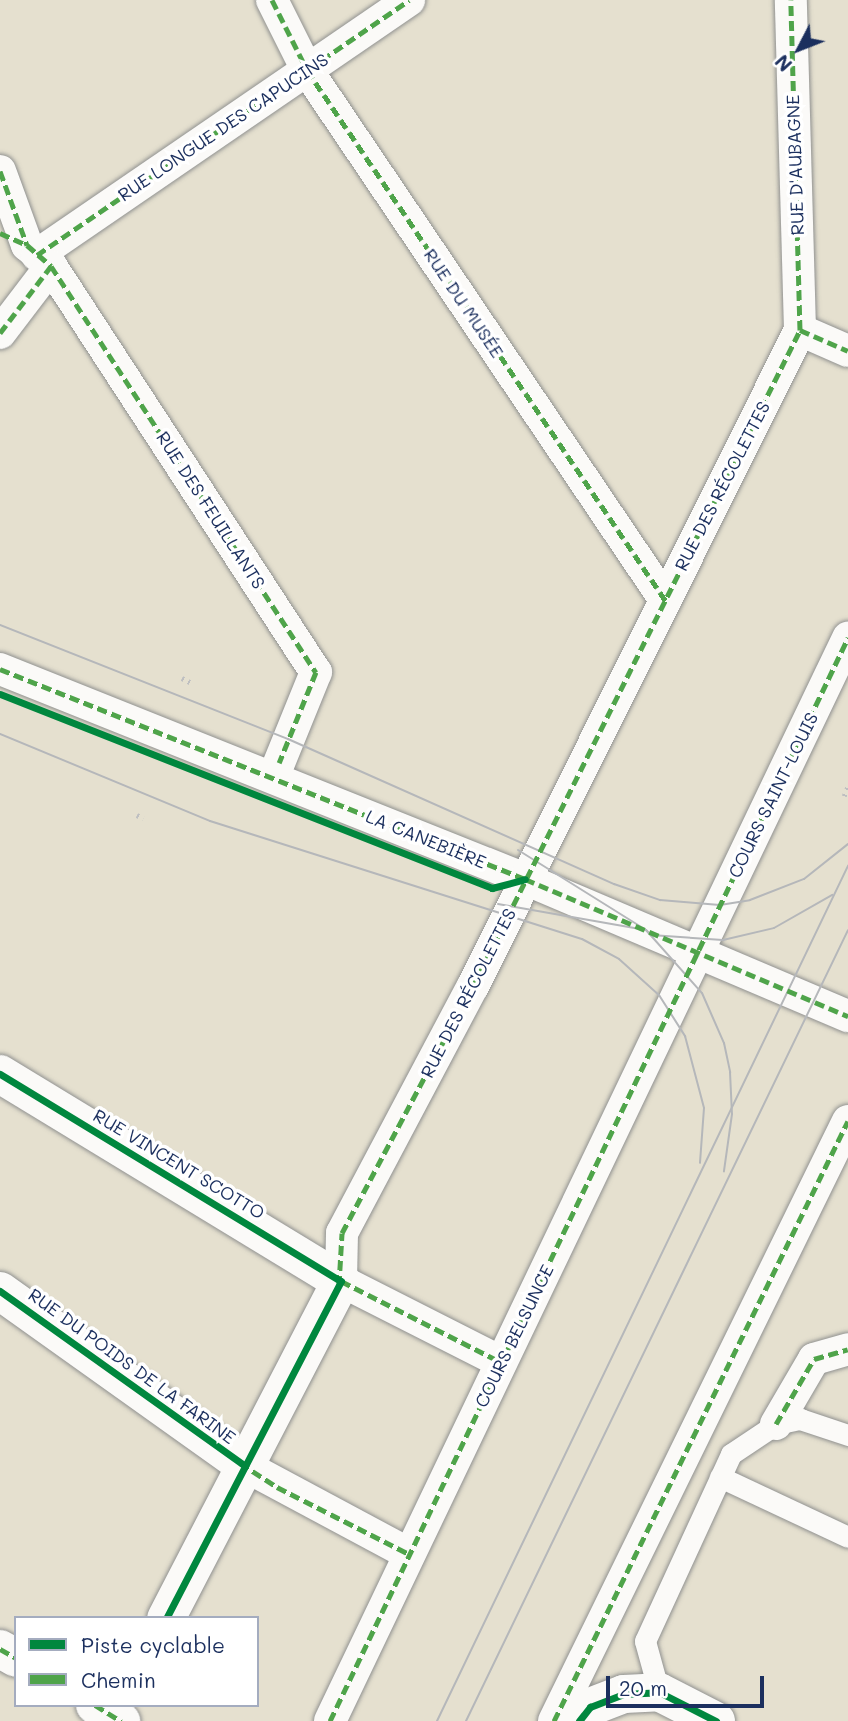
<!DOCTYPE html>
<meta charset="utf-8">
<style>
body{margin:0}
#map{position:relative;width:848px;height:1721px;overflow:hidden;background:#e5e0cf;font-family:Mali,sans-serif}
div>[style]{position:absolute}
.path>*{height:4.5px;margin-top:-2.25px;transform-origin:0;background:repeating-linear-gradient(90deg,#bebfc1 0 2px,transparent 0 7px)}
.roads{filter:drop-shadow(0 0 2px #909190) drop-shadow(0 0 2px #909190)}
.service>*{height:21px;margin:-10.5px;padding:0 10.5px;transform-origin:10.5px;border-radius:10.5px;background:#fbfaf8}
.pedestrian>*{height:32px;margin:-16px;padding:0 16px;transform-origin:16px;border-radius:16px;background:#fbfaf8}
.minor>*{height:38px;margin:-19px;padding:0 19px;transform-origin:19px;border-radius:19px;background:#fbfaf8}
.tram>*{height:2px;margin:-1px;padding:0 1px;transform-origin:1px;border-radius:1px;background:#b5b7ba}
.quiet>*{height:5px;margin-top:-2.5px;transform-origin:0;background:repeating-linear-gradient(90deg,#4fa44a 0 10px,transparent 0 15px)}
.cycleway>*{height:7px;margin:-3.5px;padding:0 3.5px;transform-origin:3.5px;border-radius:3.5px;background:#00873e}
span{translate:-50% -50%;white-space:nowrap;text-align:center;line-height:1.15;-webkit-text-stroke:7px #fff;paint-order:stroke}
.street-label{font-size:18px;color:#1b2f5e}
.legend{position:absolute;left:14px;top:1616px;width:245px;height:91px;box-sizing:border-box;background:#fff;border:2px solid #a4acbf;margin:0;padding:9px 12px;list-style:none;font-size:21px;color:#1b2f5e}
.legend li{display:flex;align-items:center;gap:14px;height:35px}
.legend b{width:35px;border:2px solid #a4acbf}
.north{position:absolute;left:764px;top:14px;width:70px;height:70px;-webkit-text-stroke:5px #fff;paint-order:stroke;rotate:228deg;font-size:19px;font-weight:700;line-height:28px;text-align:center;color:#1b2f5e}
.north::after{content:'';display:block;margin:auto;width:24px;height:32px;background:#1b2f5e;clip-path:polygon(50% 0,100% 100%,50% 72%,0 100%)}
.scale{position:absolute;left:606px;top:1676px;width:158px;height:32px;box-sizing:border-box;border:4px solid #1b2f5e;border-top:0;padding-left:9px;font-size:21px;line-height:24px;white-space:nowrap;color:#1b2f5e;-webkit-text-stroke:5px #fff;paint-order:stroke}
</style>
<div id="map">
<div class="path">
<div style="left:182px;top:678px;width:11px;rotate:27deg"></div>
<div style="left:844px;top:796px;width:11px;rotate:-68deg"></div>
<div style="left:137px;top:815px;width:7px;rotate:27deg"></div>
</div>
<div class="roads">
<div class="service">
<div style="left:720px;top:1477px;width:141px;rotate:25.1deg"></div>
<div style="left:659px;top:1692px;width:53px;rotate:-105.4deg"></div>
<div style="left:645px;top:1641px;width:206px;rotate:-65.3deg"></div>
<div style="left:731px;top:1454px;width:54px;rotate:-33.7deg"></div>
<div style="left:776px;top:1424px;width:25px;rotate:-12deg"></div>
<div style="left:800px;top:1419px;width:51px;rotate:18.4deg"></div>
</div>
<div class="pedestrian">
<div style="left:272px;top:0;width:78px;rotate:63.4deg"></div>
<div style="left:307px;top:70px;width:640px;rotate:55.96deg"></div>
<div style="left:0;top:171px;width:79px;rotate:70deg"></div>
<div style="left:27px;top:245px;width:32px;rotate:41deg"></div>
<div style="left:51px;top:266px;width:485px;rotate:56.9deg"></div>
<div style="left:316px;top:672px;width:98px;rotate:112.1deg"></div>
<div style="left:37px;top:255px;width:451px;rotate:-34.4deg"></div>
<div style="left:800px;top:330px;width:52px;rotate:23.6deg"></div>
<div style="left:0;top:333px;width:84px;rotate:-52.7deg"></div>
<div style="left:0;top:669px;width:565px;rotate:21.8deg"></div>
<div style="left:525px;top:879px;width:351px;rotate:23deg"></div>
<div style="left:501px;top:1362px;width:179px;rotate:-153.1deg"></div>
<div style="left:341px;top:1281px;width:48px;rotate:-88.8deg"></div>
<div style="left:342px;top:1233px;width:280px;rotate:-62.1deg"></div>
<div style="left:473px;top:986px;width:733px;rotate:-63.5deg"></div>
<div style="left:800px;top:330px;width:330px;rotate:-91.6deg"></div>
<div style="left:776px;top:1424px;width:75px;rotate:-59.7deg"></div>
<div style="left:814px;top:1359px;width:35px;rotate:-16deg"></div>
<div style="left:245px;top:1466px;width:186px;rotate:28.2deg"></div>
<div style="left:330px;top:1721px;width:1201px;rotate:-64.44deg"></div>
<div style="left:554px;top:1721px;width:668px;rotate:-63.9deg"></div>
</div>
<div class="minor">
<div style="left:0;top:1074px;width:399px;rotate:31.3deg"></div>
<div style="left:341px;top:1281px;width:380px;rotate:117.4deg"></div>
<div style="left:0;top:1291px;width:301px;rotate:35.5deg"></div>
<div style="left:0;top:1649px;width:18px;rotate:29deg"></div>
<div style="left:95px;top:1705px;width:31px;rotate:32deg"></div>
<div style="left:579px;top:1721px;width:18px;rotate:-52deg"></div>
<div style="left:590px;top:1707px;width:36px;rotate:-21deg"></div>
<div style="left:624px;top:1694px;width:35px;rotate:-3deg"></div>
<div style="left:659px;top:1692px;width:64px;rotate:27deg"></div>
</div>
</div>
<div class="tram">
<div style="left:0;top:625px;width:310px;rotate:21.6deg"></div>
<div style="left:288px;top:739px;width:357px;rotate:24deg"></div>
<div style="left:614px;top:884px;width:49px;rotate:19.2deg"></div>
<div style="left:660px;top:900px;width:60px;rotate:4.8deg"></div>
<div style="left:720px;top:905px;width:30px;rotate:-9deg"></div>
<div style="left:750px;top:900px;width:58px;rotate:-21.3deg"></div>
<div style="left:804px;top:879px;width:56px;rotate:-38.5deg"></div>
<div style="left:0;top:734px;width:227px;rotate:22.5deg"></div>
<div style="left:210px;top:821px;width:390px;rotate:17.6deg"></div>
<div style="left:582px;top:939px;width:42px;rotate:28.4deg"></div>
<div style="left:619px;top:959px;width:54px;rotate:42deg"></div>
<div style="left:659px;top:995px;width:49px;rotate:57.6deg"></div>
<div style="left:685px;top:1036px;width:74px;rotate:75.2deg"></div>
<div style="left:704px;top:1108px;width:55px;rotate:94.2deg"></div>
<div style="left:518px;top:850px;width:151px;rotate:32deg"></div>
<div style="left:646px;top:930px;width:84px;rotate:48.4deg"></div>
<div style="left:702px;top:993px;width:55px;rotate:66.3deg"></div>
<div style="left:724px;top:1043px;width:30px;rotate:78deg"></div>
<div style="left:730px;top:1072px;width:42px;rotate:87.3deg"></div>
<div style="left:732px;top:1114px;width:58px;rotate:98deg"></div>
<div style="left:498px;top:904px;width:150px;rotate:10deg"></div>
<div style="left:646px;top:930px;width:7px;rotate:45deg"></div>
<div style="left:651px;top:935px;width:72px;rotate:4deg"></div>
<div style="left:723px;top:940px;width:52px;rotate:-13.2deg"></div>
<div style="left:774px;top:928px;width:67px;rotate:-29.6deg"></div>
<div style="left:437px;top:1721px;width:949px;rotate:-64.33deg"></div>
<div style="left:466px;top:1721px;width:878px;rotate:-64.22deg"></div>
</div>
<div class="quiet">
<div style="left:272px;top:0;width:78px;rotate:63.4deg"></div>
<div style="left:307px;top:70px;width:640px;rotate:55.96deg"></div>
<div style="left:0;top:171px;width:79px;rotate:70deg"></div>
<div style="left:27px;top:245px;width:32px;rotate:41deg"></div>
<div style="left:51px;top:266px;width:485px;rotate:56.9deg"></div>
<div style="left:316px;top:672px;width:98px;rotate:112.1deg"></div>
<div style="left:0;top:233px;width:30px;rotate:24deg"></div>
<div style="left:37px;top:255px;width:451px;rotate:-34.4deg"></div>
<div style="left:800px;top:330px;width:52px;rotate:23.6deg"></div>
<div style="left:0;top:333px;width:84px;rotate:-52.7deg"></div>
<div style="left:0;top:669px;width:565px;rotate:21.8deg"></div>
<div style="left:525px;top:879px;width:351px;rotate:23deg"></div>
<div style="left:341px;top:1281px;width:179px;rotate:26.9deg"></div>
<div style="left:339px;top:1285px;width:52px;rotate:-86.7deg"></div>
<div style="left:342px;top:1233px;width:280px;rotate:-62.1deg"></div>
<div style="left:473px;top:986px;width:733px;rotate:-63.5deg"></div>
<div style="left:800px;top:330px;width:330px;rotate:-91.6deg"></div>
<div style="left:776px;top:1424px;width:75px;rotate:-59.7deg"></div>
<div style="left:814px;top:1359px;width:35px;rotate:-16deg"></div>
<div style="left:240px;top:1463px;width:44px;rotate:33deg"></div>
<div style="left:277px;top:1487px;width:148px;rotate:26.9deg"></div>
<div style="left:0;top:1649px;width:18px;rotate:29deg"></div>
<div style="left:95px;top:1705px;width:31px;rotate:32deg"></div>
<div style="left:330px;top:1721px;width:1201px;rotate:-64.44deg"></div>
<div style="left:554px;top:1721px;width:668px;rotate:-63.9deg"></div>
</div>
<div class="cycleway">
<div style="left:0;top:694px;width:529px;rotate:21.52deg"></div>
<div style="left:492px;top:888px;width:34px;rotate:-15deg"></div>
<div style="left:0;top:1074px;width:399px;rotate:31.3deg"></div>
<div style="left:341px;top:1281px;width:380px;rotate:117.4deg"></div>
<div style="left:0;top:1291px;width:301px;rotate:35.5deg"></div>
<div style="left:579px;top:1721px;width:18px;rotate:-52deg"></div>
<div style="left:590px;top:1707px;width:36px;rotate:-21deg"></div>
<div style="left:624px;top:1694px;width:35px;rotate:-3deg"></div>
<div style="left:659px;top:1692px;width:64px;rotate:27deg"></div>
</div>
<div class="street-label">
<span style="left:223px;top:127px;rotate:-34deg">RUE LONGUE DES CAPUCINS</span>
<span style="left:795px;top:165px;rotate:-92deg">RUE D'AUBAGNE</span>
<span style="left:464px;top:303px;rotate:56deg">RUE DU MUSÉE</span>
<span style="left:722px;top:486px;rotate:-63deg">RUE DES RÉCOLETTES</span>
<span style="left:211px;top:510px;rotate:57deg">RUE DES FEUILLANTS</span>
<span style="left:773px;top:795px;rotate:-64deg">COURS SAINT-LOUIS</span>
<span style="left:426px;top:839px;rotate:22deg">LA CANEBIÈRE</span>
<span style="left:468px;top:993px;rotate:-63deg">RUE DES RÉCOLETTES</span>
<span style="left:179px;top:1164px;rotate:31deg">RUE VINCENT SCOTTO</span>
<span style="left:514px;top:1336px;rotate:-64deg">COURS BELSUNCE</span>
<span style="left:132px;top:1366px;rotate:36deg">RUE DU POIDS DE LA FARINE</span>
</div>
<ul class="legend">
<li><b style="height:9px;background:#00873e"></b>Piste cyclable</li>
<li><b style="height:9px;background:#4fa44a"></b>Chemin</li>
</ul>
<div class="north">N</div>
<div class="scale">20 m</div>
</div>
